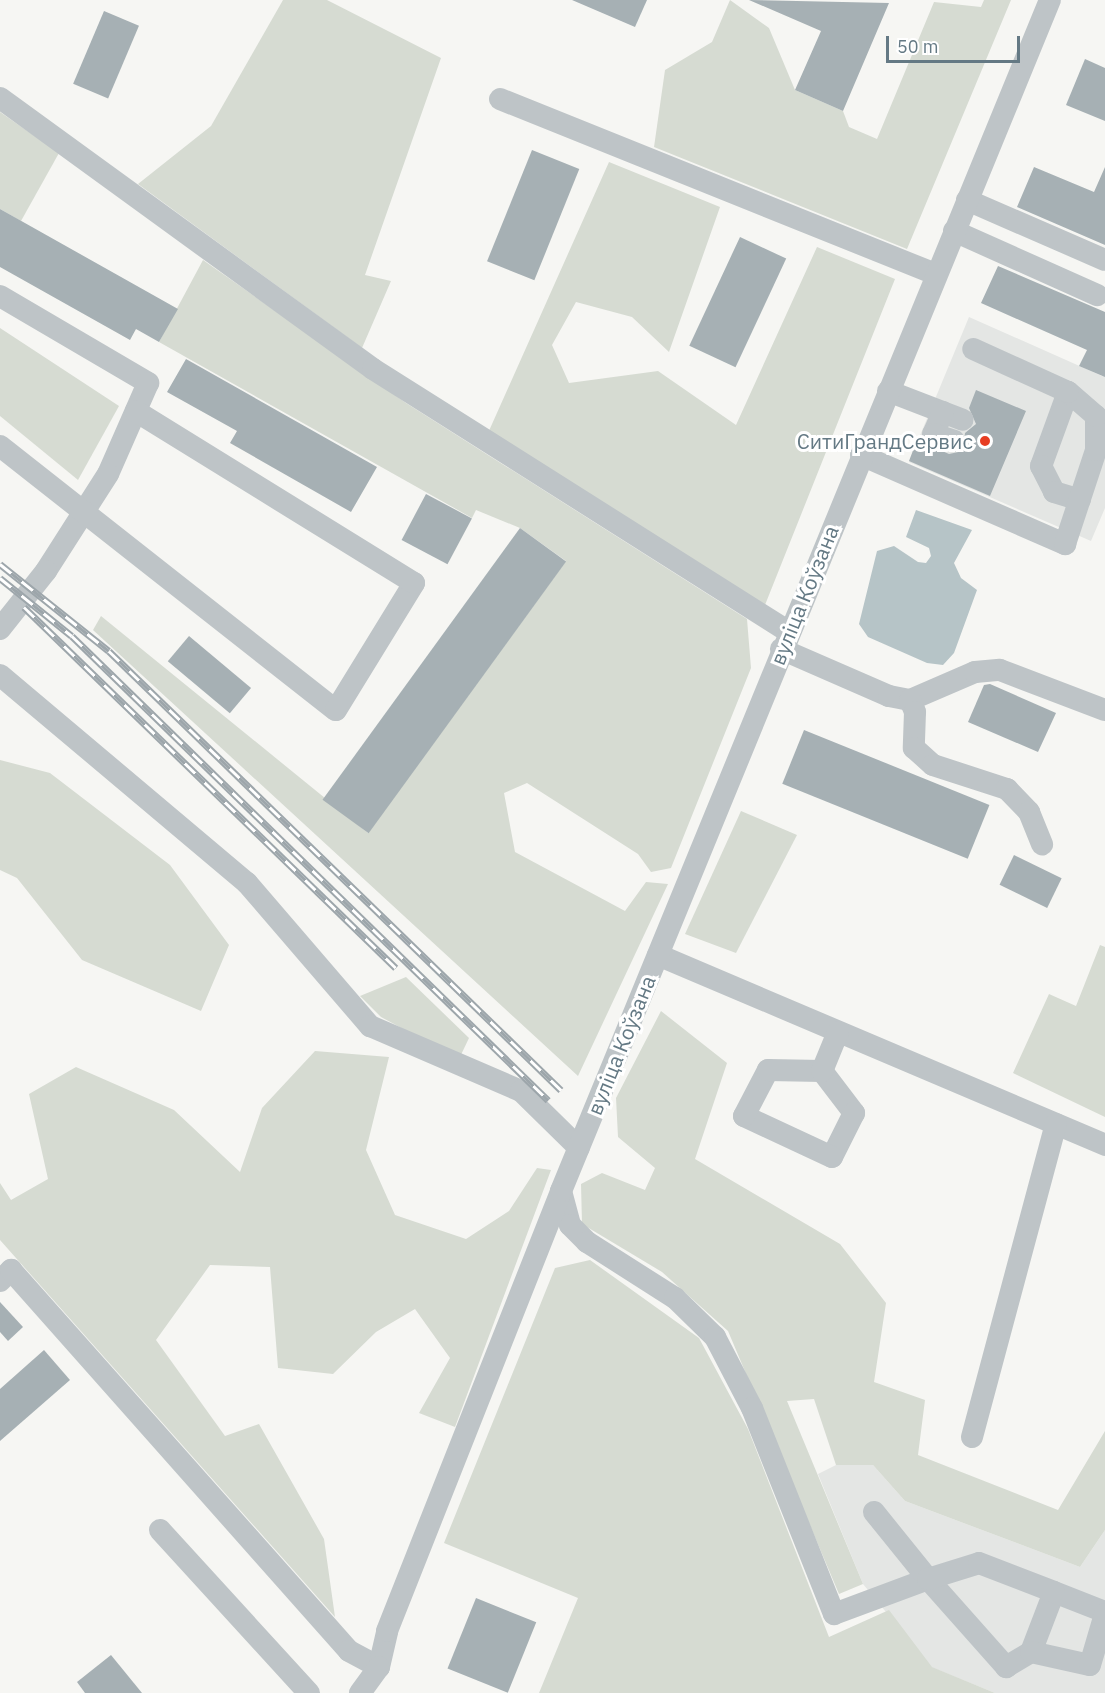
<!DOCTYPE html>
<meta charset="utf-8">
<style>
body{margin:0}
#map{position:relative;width:1105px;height:1693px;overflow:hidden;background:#f6f6f3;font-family:"IBM Plex Sans",sans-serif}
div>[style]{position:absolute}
.built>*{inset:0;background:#e4e6e4}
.green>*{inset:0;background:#d6dbd2}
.water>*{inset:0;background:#b6c4c7}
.building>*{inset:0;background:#a6b0b4;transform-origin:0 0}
.minor>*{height:22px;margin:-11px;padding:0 11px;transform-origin:11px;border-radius:11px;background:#bec4c7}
.rail>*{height:7px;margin-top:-3.5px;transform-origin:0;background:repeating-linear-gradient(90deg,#fff 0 14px,#9da6ab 0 28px);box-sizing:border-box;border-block:2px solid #9da6ab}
.dots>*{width:16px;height:16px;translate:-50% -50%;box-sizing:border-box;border:3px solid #fff;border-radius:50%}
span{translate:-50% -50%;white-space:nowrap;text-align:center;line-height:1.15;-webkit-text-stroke:6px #fff;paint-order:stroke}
.poi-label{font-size:21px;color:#647984}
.right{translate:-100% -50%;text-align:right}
.street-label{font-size:21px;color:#647984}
.scale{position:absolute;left:886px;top:36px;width:134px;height:27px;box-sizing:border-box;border:3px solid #647984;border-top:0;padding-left:8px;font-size:18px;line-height:21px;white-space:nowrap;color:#647984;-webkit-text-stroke:4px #fff;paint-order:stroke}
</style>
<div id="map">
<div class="built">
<div style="clip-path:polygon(969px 317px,1102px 376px,1105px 369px,1105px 508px,1091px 541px,909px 462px)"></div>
<div style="clip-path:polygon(836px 1465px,873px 1465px,905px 1501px,1080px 1567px,1105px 1530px,1105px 1693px,995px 1693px,931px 1667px,863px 1584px,818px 1474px)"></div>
</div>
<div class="green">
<div style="clip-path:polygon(283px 0,327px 0,441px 58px,365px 275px,391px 281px,362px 348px,138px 184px,211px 126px)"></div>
<div style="clip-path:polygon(730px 0,769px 28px,795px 90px,843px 111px,849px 127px,877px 139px,934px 2px,981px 7px,984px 0,1011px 0,907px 249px,654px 147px,665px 70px,712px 42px)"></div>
<div style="clip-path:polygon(0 112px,59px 153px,21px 221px,0 209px)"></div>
<div style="clip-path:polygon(609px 162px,720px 207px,669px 352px,632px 317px,576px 302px,552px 345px,569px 383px,658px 371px,736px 425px,817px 247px,895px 279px,765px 605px,488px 433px)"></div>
<div style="clip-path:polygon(203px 260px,406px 403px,747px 619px,751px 668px,671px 868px,651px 872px,638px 854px,527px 783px,504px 793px,515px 852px,625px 911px,646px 882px,668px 884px,578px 1076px,93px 630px,101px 616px,368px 833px,566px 561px,520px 528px,476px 510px,472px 518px,159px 342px)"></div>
<div style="clip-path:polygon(0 328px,119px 406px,78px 480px,0 416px)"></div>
<div style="clip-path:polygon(0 760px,50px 773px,170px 865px,229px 945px,201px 1011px,82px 960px,17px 878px,0 870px)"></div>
<div style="clip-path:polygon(741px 811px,797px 835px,736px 953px,685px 934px)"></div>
<div style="clip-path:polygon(1100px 945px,1105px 947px,1105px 1117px,1013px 1073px,1049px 994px,1076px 1006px)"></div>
<div style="clip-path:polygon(406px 977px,469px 1038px,459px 1059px,381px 1017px,360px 996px)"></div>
<div style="clip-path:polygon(661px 1011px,727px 1063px,695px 1159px,840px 1244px,886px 1303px,874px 1382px,925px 1400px,918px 1455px,1058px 1510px,1105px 1431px,1105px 1530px,1080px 1567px,905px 1501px,873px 1465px,836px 1465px,814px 1399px,787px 1401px,863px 1584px,839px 1594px,728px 1331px,662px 1272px,582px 1224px,581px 1184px,602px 1173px,645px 1190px,655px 1168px,618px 1137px,616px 1098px)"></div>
<div style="clip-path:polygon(315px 1051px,389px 1057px,366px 1150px,395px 1215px,466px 1239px,509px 1211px,537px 1168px,551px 1170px,455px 1427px,419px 1413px,450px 1358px,415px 1309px,376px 1332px,333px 1374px,278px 1368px,270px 1267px,210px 1265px,156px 1340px,225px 1436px,259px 1424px,324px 1539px,335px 1617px,0 1240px,0 1183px,11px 1200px,48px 1179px,29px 1094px,76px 1067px,174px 1110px,240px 1172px,262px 1108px)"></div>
<div style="clip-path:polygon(590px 1260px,699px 1338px,748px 1429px,829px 1637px,889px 1610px,932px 1667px,995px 1693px,539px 1693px,578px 1598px,444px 1543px,555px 1268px)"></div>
</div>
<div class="water">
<div style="clip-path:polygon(916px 510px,972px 530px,954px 563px,961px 578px,977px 590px,954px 653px,943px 665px,927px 663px,868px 637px,859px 624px,877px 551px,894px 546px,918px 562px,926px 563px,931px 556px,929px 548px,906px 537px)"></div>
</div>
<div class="building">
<div style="clip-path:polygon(572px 0,647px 0,635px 27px)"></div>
<div style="clip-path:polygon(749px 0,889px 3px,843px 111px,795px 90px,821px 31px)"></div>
<div style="left:104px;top:11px;width:38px;height:79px;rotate:23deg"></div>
<div style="clip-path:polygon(1085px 59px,1105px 68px,1105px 121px,1066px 105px)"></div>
<div style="left:532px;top:150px;width:51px;height:120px;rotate:22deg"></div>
<div style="clip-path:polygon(1034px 167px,1094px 192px,1105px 167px,1105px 245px,1017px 207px)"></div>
<div style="clip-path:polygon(0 209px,178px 309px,159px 342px,136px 329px,130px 340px,0 267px)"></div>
<div style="left:740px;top:237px;width:51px;height:120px;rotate:25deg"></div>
<div style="clip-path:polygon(998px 266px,1105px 312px,1105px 377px,1079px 366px,1087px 350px,981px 303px)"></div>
<div style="clip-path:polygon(186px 359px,377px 467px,351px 512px,230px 443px,237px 431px,167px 392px)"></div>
<div style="clip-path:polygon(976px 390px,1026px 411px,990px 496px,909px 461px,917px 440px,949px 454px,963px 451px,965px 433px,976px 424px,969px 408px)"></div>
<div style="left:426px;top:494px;width:52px;height:52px;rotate:28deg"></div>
<div style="left:520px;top:528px;width:57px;height:336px;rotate:36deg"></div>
<div style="left:189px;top:636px;width:81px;height:33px;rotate:40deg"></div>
<div style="clip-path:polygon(990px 684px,1056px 713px,1038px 752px,968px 722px,984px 685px)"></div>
<div style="left:804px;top:730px;width:200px;height:58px;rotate:22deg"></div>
<div style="left:1014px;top:855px;width:53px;height:33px;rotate:26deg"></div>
<div style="clip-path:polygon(0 1302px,23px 1327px,8px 1341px,0 1332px)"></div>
<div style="clip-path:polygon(44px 1350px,70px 1380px,0 1441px,0 1389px)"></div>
<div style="left:476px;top:1598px;width:65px;height:76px;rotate:22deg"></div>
<div style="clip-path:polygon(111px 1655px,142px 1693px,85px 1693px,77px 1682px)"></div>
</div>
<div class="minor">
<div style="left:0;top:98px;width:461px;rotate:36deg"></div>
<div style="left:373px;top:369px;width:491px;rotate:32.3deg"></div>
<div style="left:500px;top:99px;width:470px;rotate:21.9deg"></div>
<div style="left:967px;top:200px;width:150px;rotate:23.5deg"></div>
<div style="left:954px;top:231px;width:157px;rotate:24.1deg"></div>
<div style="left:0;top:296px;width:172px;rotate:30.4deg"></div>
<div style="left:148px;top:383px;width:99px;rotate:113.7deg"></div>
<div style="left:108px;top:474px;width:115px;rotate:122.6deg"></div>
<div style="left:46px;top:571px;width:74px;rotate:128.4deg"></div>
<div style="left:888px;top:391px;width:80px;rotate:21.1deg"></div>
<div style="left:1068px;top:392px;width:79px;rotate:110deg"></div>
<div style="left:1041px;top:466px;width:29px;rotate:63deg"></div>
<div style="left:1054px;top:492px;width:27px;rotate:17deg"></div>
<div style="left:943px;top:412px;width:24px;rotate:114deg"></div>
<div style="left:933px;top:434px;width:22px;rotate:18deg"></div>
<div style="left:0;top:446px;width:427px;rotate:38.2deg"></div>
<div style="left:336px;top:710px;width:149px;rotate:-58.4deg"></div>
<div style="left:414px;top:583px;width:327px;rotate:-148.3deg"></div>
<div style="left:861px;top:455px;width:223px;rotate:23.6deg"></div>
<div style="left:1065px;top:544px;width:99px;rotate:-71.7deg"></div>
<div style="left:1096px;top:450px;width:34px;rotate:-90deg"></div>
<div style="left:1096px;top:416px;width:37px;rotate:-139deg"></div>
<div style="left:1068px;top:392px;width:104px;rotate:-155.6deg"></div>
<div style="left:781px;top:649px;width:118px;rotate:23.5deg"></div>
<div style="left:889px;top:696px;width:21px;rotate:11deg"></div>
<div style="left:910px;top:700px;width:71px;rotate:-23.3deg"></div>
<div style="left:975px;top:672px;width:25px;rotate:-5deg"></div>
<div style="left:1000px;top:670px;width:112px;rotate:20.9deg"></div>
<div style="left:0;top:675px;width:323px;rotate:40.1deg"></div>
<div style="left:247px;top:883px;width:189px;rotate:49.3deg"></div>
<div style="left:370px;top:1026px;width:164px;rotate:23.3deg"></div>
<div style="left:521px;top:1091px;width:81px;rotate:44.5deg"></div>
<div style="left:910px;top:700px;width:13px;rotate:67deg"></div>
<div style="left:915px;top:712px;width:36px;rotate:92deg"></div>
<div style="left:914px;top:748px;width:25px;rotate:42deg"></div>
<div style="left:933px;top:765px;width:78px;rotate:18deg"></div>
<div style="left:1007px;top:789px;width:32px;rotate:46deg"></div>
<div style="left:1029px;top:812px;width:35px;rotate:68deg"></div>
<div style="left:658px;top:955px;width:486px;rotate:23deg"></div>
<div style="left:822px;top:1071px;width:53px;rotate:52.7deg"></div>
<div style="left:854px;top:1113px;width:49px;rotate:116.6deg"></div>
<div style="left:832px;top:1157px;width:97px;rotate:-155deg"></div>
<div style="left:744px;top:1116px;width:52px;rotate:-62.4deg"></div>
<div style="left:768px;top:1070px;width:54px;rotate:1.1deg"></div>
<div style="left:822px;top:1071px;width:42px;rotate:-67.7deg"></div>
<div style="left:561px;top:1191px;width:35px;rotate:75deg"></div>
<div style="left:570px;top:1225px;width:24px;rotate:45deg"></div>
<div style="left:587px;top:1242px;width:104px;rotate:32.5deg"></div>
<div style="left:675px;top:1298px;width:56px;rotate:44.3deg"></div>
<div style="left:715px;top:1337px;width:80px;rotate:62.5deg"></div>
<div style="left:752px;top:1408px;width:222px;rotate:68.3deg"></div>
<div style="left:834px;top:1614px;width:100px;rotate:-20.4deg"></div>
<div style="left:928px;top:1579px;width:118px;rotate:48.4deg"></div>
<div style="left:1006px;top:1667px;width:29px;rotate:-31deg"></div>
<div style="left:1031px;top:1652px;width:64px;rotate:-69deg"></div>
<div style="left:1054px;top:1592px;width:55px;rotate:21.4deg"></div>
<div style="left:0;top:1281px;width:16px;rotate:-45deg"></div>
<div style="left:11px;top:1270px;width:509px;rotate:48.42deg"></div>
<div style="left:349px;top:1651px;width:34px;rotate:28deg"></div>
<div style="left:379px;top:1667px;width:37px;rotate:-77deg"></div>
<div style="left:387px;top:1631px;width:473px;rotate:-68.4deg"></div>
<div style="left:561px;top:1191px;width:1287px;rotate:-67.68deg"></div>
<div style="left:972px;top:1437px;width:324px;rotate:-75deg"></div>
<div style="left:874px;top:1512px;width:86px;rotate:51.1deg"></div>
<div style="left:928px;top:1579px;width:53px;rotate:-17.4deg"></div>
<div style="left:979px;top:1563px;width:80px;rotate:21.1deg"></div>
<div style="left:160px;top:1530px;width:221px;rotate:47.6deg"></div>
<div style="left:1031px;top:1652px;width:60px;rotate:12.4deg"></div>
<div style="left:1090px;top:1665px;width:53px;rotate:-73.6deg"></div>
<div style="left:360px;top:1693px;width:32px;rotate:-54deg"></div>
</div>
<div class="rail">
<div style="left:0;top:564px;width:139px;rotate:38.6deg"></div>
<div style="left:109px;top:651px;width:630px;rotate:44.16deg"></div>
<div style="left:0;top:578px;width:92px;rotate:38.9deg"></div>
<div style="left:72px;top:636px;width:665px;rotate:44.27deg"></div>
<div style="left:24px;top:607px;width:518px;rotate:44.14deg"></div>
</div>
<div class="dots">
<div style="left:985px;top:441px;background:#e73d22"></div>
</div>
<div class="poi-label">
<span class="right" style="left:973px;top:441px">СитиГрандСервис</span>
</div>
<div class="street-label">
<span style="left:804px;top:595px;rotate:-68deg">вуліца Коўзана</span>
<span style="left:621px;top:1045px;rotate:-68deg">вуліца Коўзана</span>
</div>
<div class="scale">50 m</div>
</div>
